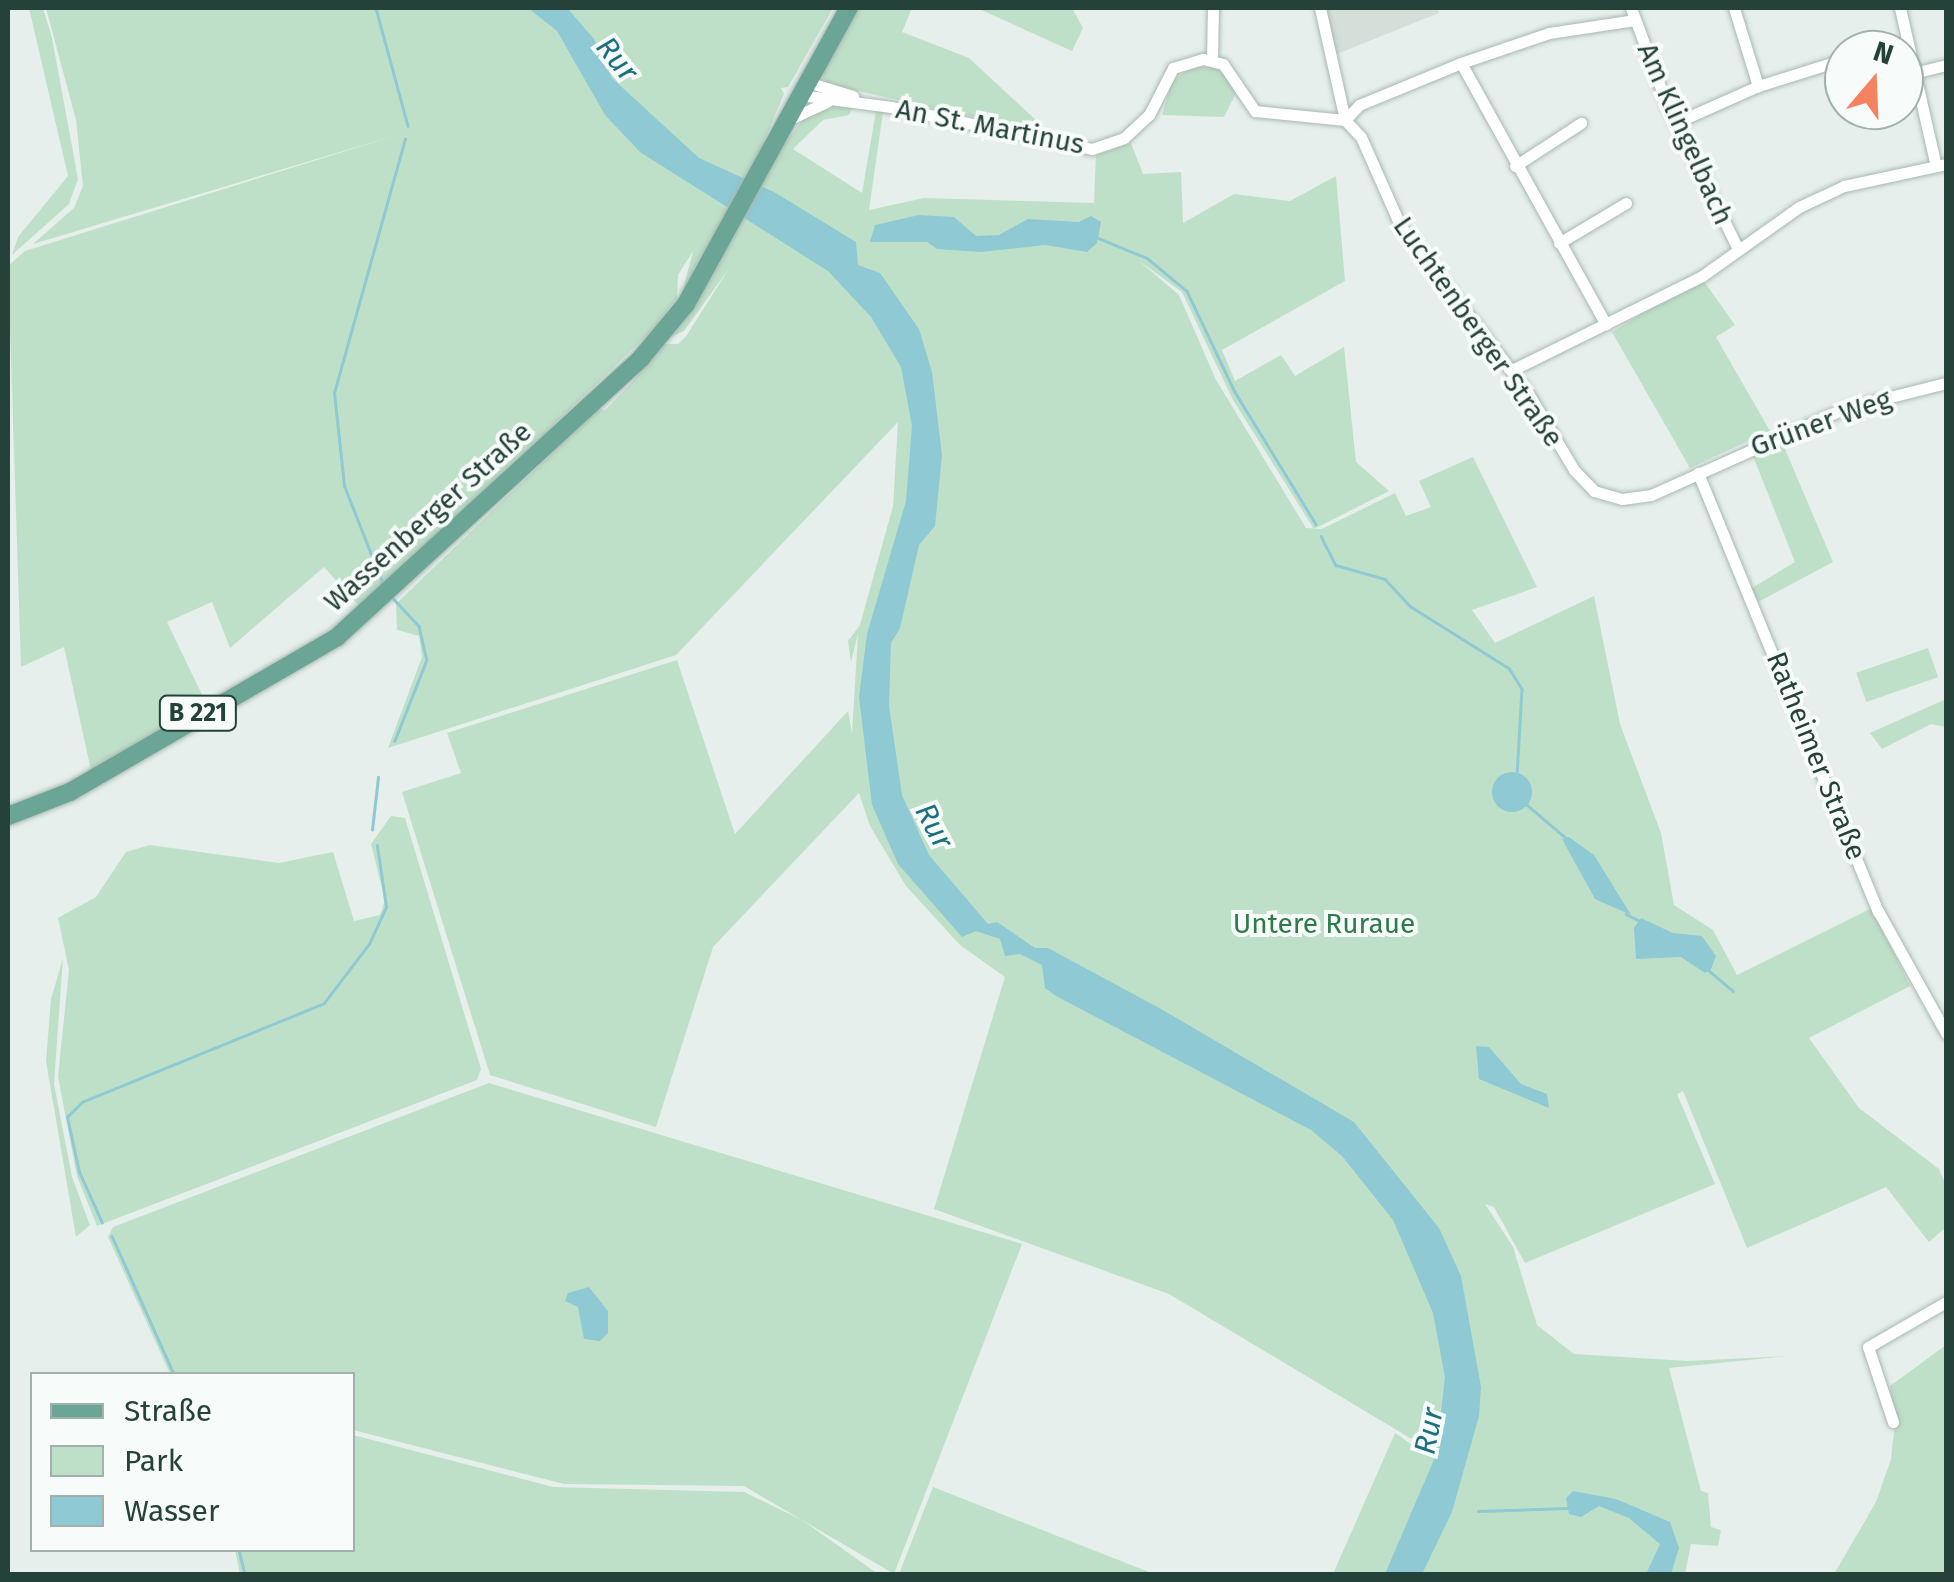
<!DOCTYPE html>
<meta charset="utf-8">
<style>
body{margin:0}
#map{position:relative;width:1954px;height:1582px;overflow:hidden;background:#e6efeb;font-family:"Fira Sans",sans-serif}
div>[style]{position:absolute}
.built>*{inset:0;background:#d4dfda}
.green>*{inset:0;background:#bfe0c8;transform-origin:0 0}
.water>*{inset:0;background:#8ec9d4}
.round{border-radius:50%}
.stream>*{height:2.5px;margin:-1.25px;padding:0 1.25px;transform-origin:1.25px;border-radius:1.25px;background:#8ec9d4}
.roads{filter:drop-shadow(0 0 2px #a8b8b2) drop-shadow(0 0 2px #a8b8b2)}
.street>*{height:11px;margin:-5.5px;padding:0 5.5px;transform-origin:5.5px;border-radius:5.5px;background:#fff}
.primary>*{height:18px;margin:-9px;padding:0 9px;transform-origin:9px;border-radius:9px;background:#6aa596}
span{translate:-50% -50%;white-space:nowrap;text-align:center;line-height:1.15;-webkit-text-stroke:8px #f7fbf9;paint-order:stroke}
.shield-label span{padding:2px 8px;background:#f7fbf9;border:2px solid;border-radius:8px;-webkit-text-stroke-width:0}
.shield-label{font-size:25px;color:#24423a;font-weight:700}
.street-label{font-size:28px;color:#24423a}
.park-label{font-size:28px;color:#2d7a4b}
.water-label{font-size:30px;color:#1c6f80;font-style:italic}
.frame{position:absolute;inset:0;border:10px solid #24423a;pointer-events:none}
.legend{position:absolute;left:30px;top:1372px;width:325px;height:180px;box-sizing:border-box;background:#f7fbf9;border:2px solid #a3b1ad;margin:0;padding:12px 18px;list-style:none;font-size:30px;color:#24423a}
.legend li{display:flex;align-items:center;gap:20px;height:50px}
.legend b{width:50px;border:2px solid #a3b1ad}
.north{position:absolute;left:1824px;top:30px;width:100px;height:100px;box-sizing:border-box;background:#f7fbf9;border:2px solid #a3b1ad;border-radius:50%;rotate:19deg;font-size:28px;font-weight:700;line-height:40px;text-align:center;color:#24423a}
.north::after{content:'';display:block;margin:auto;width:35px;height:45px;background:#f4845f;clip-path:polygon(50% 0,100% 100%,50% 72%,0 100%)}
</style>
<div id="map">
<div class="built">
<div style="clip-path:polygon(1325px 8px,1438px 8px,1439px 13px,1337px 54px)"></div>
</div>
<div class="green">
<div style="clip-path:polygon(29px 8px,43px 8px,52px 38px,78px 179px,69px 204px,12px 255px,18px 237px,68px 176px)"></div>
<div style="clip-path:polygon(46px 8px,833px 8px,788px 87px,781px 88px,784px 94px,764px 141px,780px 149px,806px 116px,829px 106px,853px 107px,849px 115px,823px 120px,793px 149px,862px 193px,876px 111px,883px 112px,869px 210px,924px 198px,1094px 203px,1096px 155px,1131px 143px,1143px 174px,1181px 172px,1183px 223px,1234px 194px,1290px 201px,1336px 176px,1345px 281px,1222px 350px,1235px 381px,1281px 355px,1295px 376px,1344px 347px,1356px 462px,1389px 491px,1314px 529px,1233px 400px,1182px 292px,1138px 260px,1179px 295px,1216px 380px,1306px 528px,1322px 529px,1395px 493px,1406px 516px,1431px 507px,1419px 481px,1473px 457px,1537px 587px,1472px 610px,1495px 643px,1594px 596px,1620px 724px,1661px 833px,1674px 905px,1713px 930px,1737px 975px,1872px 908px,1910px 986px,1809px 1038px,1859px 1108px,1939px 1169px,1946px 1185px,1946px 1227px,1929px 1242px,1886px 1187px,1747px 1248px,1683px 1091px,1677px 1094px,1715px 1184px,1525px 1263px,1494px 1207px,1485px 1204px,1513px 1247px,1537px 1325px,1574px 1354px,1687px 1361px,1788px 1356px,1669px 1368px,1701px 1491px,1708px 1493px,1711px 1527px,1721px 1530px,1718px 1546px,1691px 1544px,1685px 1574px,1333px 1574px,1395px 1433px,1421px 1451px,1424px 1440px,1410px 1438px,1169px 1294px,934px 1209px,1005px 977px,960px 945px,906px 886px,870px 826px,859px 793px,713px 947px,656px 1127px,490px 1075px,402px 792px,461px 773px,447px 733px,677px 660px,735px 834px,848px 711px,852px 733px,858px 634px,851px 662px,848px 641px,860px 625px,893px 506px,898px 422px,676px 655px,388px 748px,422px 657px,419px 636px,397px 630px,396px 604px,598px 409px,605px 410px,628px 387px,662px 344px,678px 344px,687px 335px,728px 270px,684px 331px,669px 338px,715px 262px,701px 255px,683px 290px,693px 251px,678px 275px,677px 298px,652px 330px,369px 603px,361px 608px,324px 567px,230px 648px,212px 602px,167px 622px,206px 703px,92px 775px,64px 647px,21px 667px,8px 266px,25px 251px,397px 135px,33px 244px,74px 208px,83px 186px,76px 120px)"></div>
<div style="clip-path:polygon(855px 8px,912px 8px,902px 32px,969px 58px,1051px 134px,827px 84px,821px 73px)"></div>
<div style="clip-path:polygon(977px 8px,1072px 8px,1083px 28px,1072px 51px)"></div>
<div style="clip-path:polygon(1194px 67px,1215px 67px,1226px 75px,1236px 93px,1224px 117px,1162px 115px,1172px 80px)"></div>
<div style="clip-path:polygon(1701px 277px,1735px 325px,1716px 337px,1770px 431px,1690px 468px,1612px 332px)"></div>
<div style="clip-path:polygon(1782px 442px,1833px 562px,1758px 602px,1752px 588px,1795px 562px,1753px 456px)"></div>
<div style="left:1928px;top:648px;width:31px;height:76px;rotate:71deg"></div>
<div style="clip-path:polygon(1944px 700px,1946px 727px,1931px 724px,1882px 749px,1870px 733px)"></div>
<div style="clip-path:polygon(391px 816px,405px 818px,481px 1069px,477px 1080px,97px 1226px,77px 1176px,58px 1077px,69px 970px,58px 918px,96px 897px,126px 852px,150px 845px,279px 863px,333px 852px,354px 921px,380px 915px,385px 900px,371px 844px)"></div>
<div style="clip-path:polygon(63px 958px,54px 1084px,72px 1177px,90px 1225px,76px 1237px,46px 1061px,51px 999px)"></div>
<div style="clip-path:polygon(489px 1083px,1022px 1244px,894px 1574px,744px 1486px,564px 1484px,353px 1430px,352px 1374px,170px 1374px,108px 1237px,113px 1227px)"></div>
<div style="clip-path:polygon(1946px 1345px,1946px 1574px,1834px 1574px,1876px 1502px,1891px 1459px,1895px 1422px,1890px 1386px)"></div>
<div style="clip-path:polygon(353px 1435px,553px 1487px,744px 1492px,802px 1520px,878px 1574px,240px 1574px,235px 1550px,352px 1550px)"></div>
<div style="clip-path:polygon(933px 1487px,1154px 1574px,899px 1574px)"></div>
</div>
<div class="water">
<div style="clip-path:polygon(528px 8px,568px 9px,594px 39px,612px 78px,699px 158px,774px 192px,856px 242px,858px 265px,880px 273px,919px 329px,932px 372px,942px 455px,935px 526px,919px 545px,900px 628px,891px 643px,889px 706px,902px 795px,929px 855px,988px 924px,997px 922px,1035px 948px,1048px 948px,1161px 1009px,1354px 1122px,1439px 1228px,1461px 1276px,1481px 1387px,1479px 1416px,1452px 1512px,1422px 1574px,1385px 1574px,1436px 1455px,1445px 1377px,1433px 1313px,1393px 1220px,1342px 1156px,1311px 1130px,1056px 996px,1045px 988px,1042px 965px,1020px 954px,1005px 956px,1000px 939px,976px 931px,962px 937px,898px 864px,872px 805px,859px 697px,867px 634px,906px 501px,912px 426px,901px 367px,871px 317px,828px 271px,640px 152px,605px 115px,557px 31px)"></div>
<div style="clip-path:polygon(919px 215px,954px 217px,976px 236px,999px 235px,1028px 219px,1079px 222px,1091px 216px,1101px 222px,1097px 243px,1087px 252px,1045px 245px,981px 252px,937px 249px,927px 242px,870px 242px,875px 225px)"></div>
<div class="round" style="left:1492px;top:772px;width:40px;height:40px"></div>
<div style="clip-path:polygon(1569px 837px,1594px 855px,1631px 915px,1595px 899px,1562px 839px)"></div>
<div style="clip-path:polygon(1641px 918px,1673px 933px,1702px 936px,1716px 956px,1711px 969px,1705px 973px,1681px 957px,1636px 959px,1634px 928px)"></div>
<div style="clip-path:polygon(1476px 1046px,1489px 1047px,1521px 1084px,1547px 1094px,1549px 1108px,1479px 1079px)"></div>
<div style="clip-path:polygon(589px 1287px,608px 1311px,608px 1333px,600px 1341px,584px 1339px,578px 1307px,565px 1301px,568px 1293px)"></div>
<div style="clip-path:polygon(1573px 1491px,1616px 1499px,1670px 1522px,1679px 1548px,1671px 1574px,1646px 1574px,1660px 1544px,1629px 1518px,1599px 1506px,1581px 1517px,1569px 1514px,1566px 1498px)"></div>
</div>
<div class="stream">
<div style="left:376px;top:8px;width:122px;rotate:74.8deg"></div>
<div style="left:1098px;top:238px;width:53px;rotate:22.2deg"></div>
<div style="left:1147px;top:258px;width:52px;rotate:39.5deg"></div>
<div style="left:1187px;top:291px;width:112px;rotate:64.6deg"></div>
<div style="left:1235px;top:392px;width:155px;rotate:58.5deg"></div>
<div style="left:1321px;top:536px;width:33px;rotate:63deg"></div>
<div style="left:1336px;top:565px;width:51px;rotate:15.9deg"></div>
<div style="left:1385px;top:579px;width:37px;rotate:47deg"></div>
<div style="left:1410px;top:606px;width:117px;rotate:32.1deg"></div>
<div style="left:1509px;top:668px;width:25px;rotate:58deg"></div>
<div style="left:1522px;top:689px;width:87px;rotate:93.3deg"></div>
<div style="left:383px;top:585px;width:106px;rotate:-111.5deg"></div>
<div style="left:344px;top:486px;width:94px;rotate:-96.1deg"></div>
<div style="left:334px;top:393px;width:264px;rotate:-74.4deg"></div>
<div style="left:391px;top:596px;width:41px;rotate:47deg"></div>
<div style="left:419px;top:626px;width:35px;rotate:77deg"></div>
<div style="left:427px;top:660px;width:87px;rotate:111.6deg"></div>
<div style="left:1526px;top:804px;width:52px;rotate:40.4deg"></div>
<div style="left:372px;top:830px;width:53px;rotate:-83.5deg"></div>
<div style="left:1626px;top:914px;width:18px;rotate:27deg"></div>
<div style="left:1707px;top:969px;width:34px;rotate:40deg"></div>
<div style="left:102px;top:1223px;width:56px;rotate:-114.3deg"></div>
<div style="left:79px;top:1172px;width:56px;rotate:-102.3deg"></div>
<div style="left:67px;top:1117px;width:21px;rotate:-45deg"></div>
<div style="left:82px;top:1102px;width:261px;rotate:-22.2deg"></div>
<div style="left:324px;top:1003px;width:74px;rotate:-52.7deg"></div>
<div style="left:369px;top:944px;width:41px;rotate:-65.3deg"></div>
<div style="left:386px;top:907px;width:62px;rotate:-98.4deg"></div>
<div style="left:112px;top:1236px;width:151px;rotate:65.8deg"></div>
<div style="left:1478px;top:1511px;width:89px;rotate:-1.9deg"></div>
<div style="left:239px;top:1550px;width:25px;rotate:76deg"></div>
</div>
<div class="roads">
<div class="street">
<div style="left:1320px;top:8px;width:115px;rotate:77.4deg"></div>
<div style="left:1345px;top:120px;width:23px;rotate:47deg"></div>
<div style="left:1361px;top:137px;width:96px;rotate:66.1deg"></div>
<div style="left:1400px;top:225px;width:211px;rotate:52.7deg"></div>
<div style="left:1528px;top:393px;width:90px;rotate:59.1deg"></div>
<div style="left:1574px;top:470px;width:29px;rotate:46deg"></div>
<div style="left:1594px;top:491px;width:29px;rotate:16deg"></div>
<div style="left:1622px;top:499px;width:29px;rotate:-8deg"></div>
<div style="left:1651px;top:495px;width:210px;rotate:-24.1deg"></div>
<div style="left:1843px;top:409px;width:106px;rotate:-14.2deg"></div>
<div style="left:1631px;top:8px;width:100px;rotate:69.6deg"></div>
<div style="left:1666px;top:102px;width:161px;rotate:63.9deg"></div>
<div style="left:1734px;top:8px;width:82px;rotate:72.9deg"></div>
<div style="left:1900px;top:8px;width:162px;rotate:77.2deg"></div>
<div style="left:1878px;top:50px;width:28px;rotate:-15deg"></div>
<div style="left:1212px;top:60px;width:52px;rotate:-88.9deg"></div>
<div style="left:1461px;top:63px;width:299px;rotate:61deg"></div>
<div style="left:1914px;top:73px;width:33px;rotate:-14deg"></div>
<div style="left:807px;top:82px;width:48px;rotate:16.9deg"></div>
<div style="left:800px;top:95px;width:92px;rotate:7.5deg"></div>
<div style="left:891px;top:107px;width:205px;rotate:11.8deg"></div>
<div style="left:1092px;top:149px;width:34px;rotate:-19deg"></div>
<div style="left:1124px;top:138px;width:34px;rotate:-43deg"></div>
<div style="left:1149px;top:115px;width:53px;rotate:-62.9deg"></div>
<div style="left:1173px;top:68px;width:31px;rotate:-17deg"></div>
<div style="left:1203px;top:59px;width:21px;rotate:14deg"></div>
<div style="left:1223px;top:64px;width:57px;rotate:55.8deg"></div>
<div style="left:1255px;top:111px;width:90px;rotate:5.7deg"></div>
<div style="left:790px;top:119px;width:41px;rotate:-24.7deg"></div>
<div style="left:1345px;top:120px;width:21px;rotate:-47deg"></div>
<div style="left:1359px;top:105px;width:110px;rotate:-22.4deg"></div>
<div style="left:1461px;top:63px;width:93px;rotate:-18.8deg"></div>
<div style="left:1549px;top:33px;width:87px;rotate:-8.6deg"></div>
<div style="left:1675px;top:123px;width:91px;rotate:-24deg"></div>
<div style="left:1758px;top:86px;width:90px;rotate:-17.4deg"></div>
<div style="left:1515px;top:166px;width:79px;rotate:-33.1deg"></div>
<div style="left:1559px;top:243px;width:78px;rotate:-30.8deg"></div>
<div style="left:1512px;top:370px;width:212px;rotate:-26.3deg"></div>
<div style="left:1702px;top:276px;width:119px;rotate:-35.4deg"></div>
<div style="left:1799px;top:207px;width:50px;rotate:-25deg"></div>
<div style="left:1844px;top:186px;width:104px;rotate:-12.2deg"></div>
<div style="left:1698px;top:473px;width:474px;rotate:67.7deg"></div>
<div style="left:1878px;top:911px;width:140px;rotate:60.9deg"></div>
<div style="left:1893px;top:1422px;width:79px;rotate:-108.4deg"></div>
<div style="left:1868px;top:1347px;width:90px;rotate:-30deg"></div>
</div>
<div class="primary">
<div style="left:8px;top:816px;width:66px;rotate:-21.2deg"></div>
<div style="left:70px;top:792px;width:309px;rotate:-30.1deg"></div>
<div style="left:337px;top:637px;width:413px;rotate:-42.5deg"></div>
<div style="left:641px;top:358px;width:70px;rotate:-50.2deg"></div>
<div style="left:686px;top:304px;width:338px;rotate:-61.2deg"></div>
</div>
</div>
<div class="shield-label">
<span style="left:198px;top:713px">B 221</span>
</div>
<div class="street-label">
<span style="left:990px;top:127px;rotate:11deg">An St. Martinus</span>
<span style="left:1685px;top:134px;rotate:66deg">Am Klingelbach</span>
<span style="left:1478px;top:332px;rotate:55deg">Luchtenberger Straße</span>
<span style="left:1821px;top:423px;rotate:-20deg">Grüner Weg</span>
<span style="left:428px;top:517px;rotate:-42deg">Wassenberger Straße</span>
<span style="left:1816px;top:756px;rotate:68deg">Ratheimer Straße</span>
</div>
<div class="park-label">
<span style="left:1324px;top:924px">Untere Ruraue</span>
</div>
<div class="water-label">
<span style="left:617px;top:59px;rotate:51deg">Rur</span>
<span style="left:934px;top:826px;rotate:62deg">Rur</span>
<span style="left:1429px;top:1431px;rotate:-79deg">Rur</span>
</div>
<div class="frame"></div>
<ul class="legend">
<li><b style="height:12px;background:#6aa596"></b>Straße</li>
<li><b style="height:28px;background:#bfe0c8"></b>Park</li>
<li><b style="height:28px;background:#8ec9d4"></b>Wasser</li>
</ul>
<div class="north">N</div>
</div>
